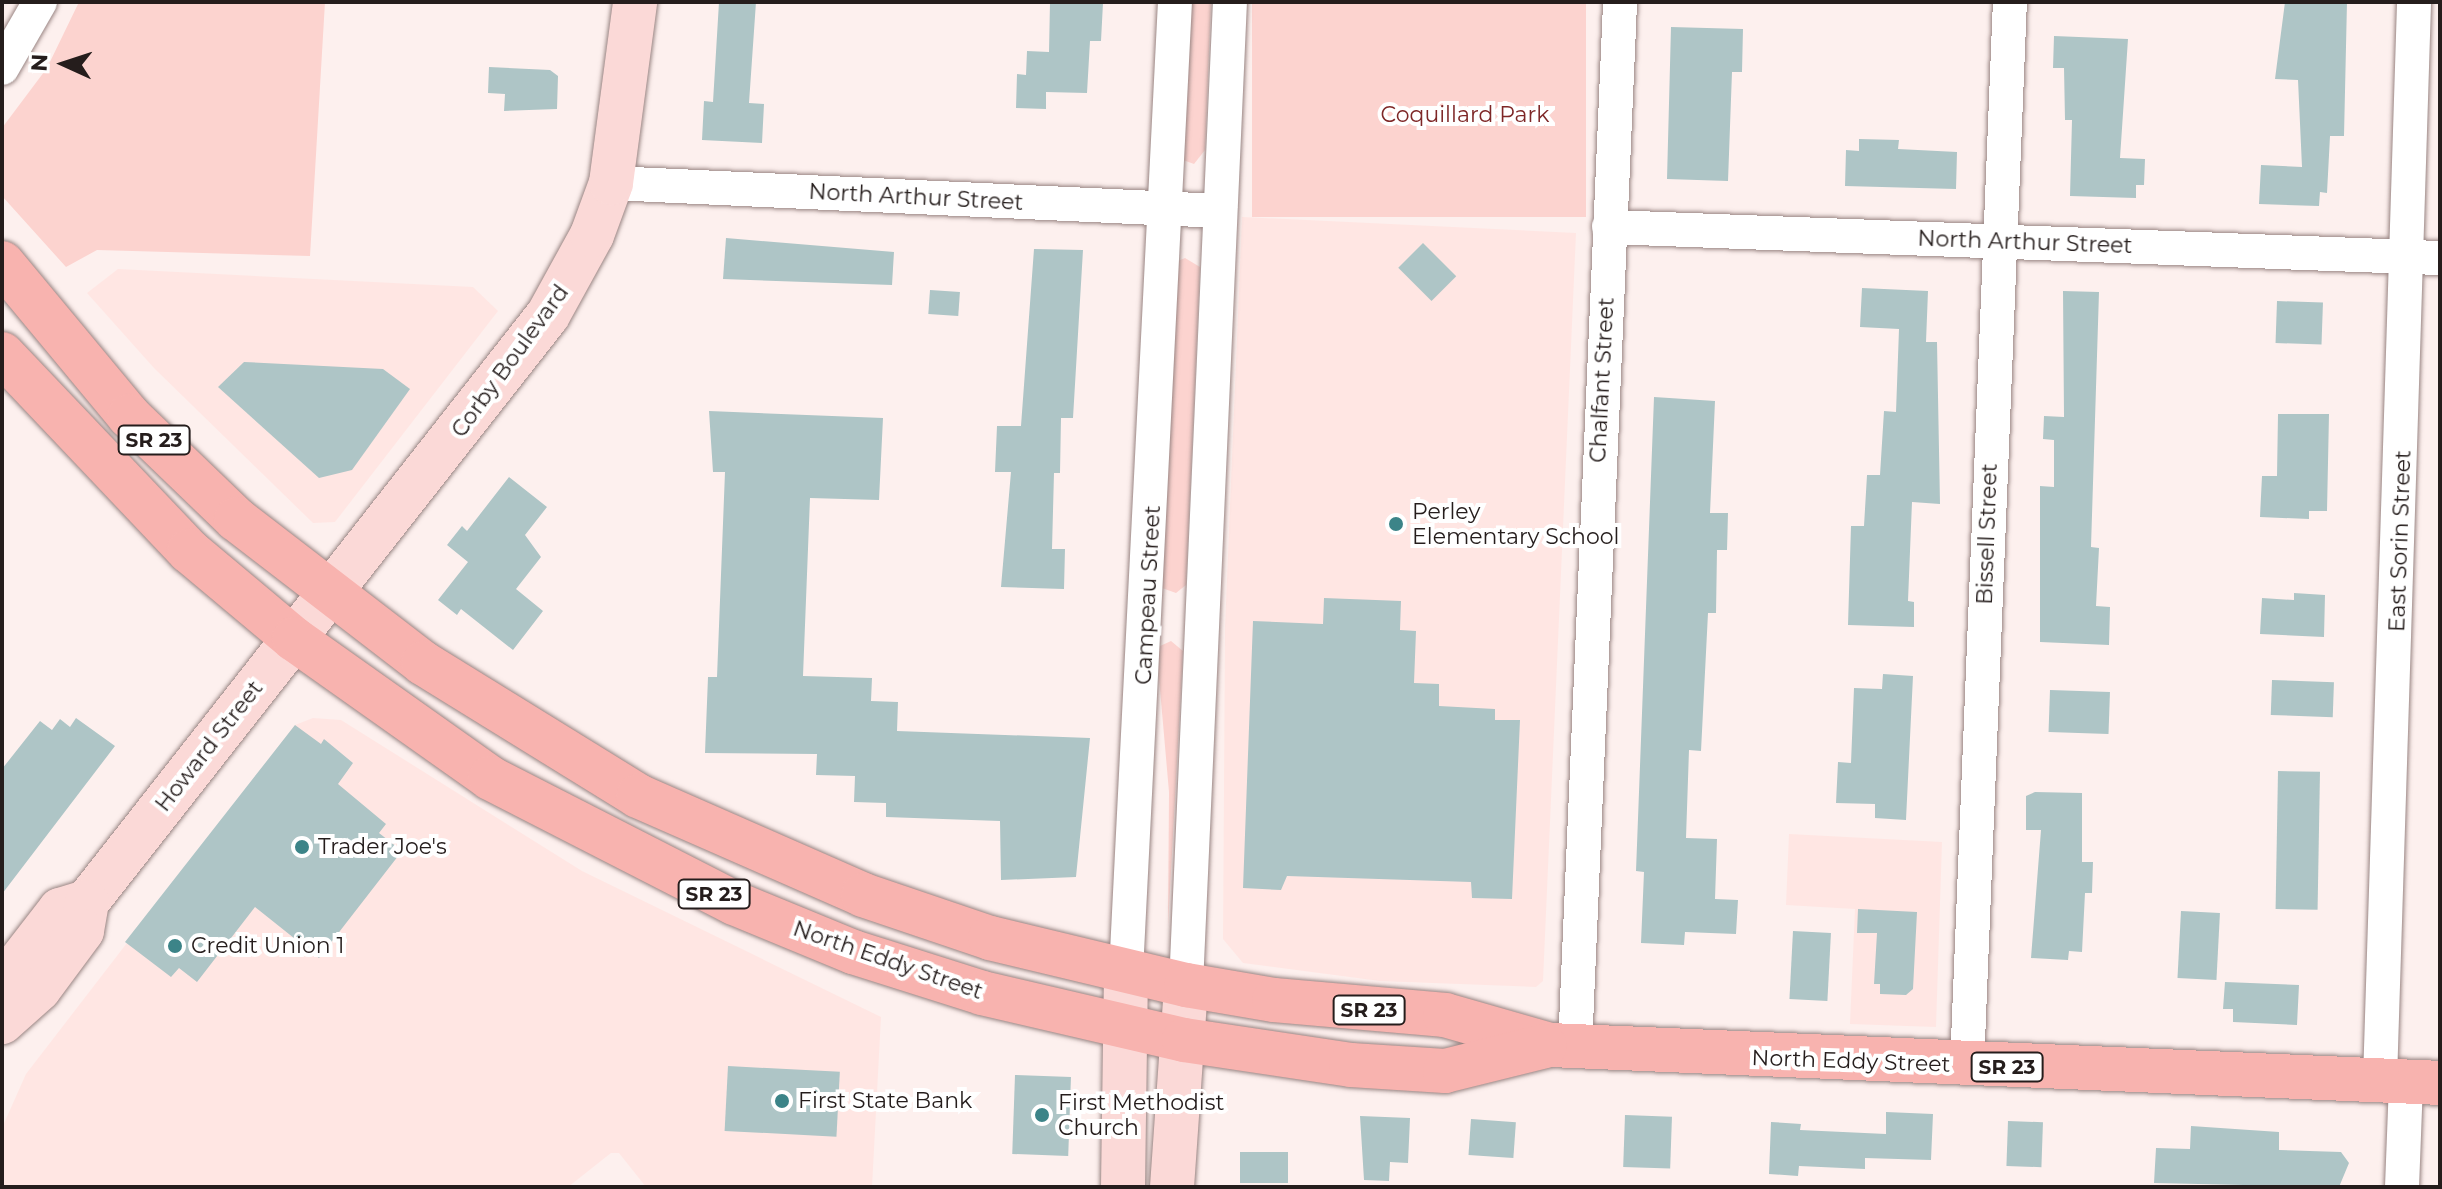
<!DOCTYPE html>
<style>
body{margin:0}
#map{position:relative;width:2442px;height:1189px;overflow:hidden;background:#fdf0ee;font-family:Montserrat,sans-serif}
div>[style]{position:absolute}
.built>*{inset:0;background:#ffe6e3}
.green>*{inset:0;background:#fcd3cf;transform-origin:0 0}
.building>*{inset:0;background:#aec5c6;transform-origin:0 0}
.roads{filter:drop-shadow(0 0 2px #998583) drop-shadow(0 0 2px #998583)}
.street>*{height:34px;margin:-17px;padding:0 17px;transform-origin:17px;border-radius:17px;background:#fff}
.secondary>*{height:44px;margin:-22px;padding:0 22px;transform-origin:22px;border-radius:22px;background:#fbd9d7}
.primary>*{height:44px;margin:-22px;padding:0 22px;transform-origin:22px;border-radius:22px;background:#f8b3af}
.dots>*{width:22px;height:22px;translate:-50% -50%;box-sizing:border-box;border:4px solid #fff;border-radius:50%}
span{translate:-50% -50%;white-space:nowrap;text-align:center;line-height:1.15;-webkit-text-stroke:8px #fff;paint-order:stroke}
.shield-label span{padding:2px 6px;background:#fff;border:2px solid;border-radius:6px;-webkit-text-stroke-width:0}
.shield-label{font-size:20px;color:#251d1c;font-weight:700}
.park-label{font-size:22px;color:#7e2727}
.street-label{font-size:22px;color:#251d1c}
.poi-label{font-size:22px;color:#251d1c}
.left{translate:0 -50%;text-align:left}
.frame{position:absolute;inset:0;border:4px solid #251d1c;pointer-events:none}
.north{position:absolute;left:24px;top:24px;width:80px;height:80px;-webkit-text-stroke:6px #fff;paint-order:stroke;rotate:273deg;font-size:22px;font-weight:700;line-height:32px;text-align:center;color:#251d1c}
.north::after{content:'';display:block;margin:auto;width:28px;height:36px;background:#251d1c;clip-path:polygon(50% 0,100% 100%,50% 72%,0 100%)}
</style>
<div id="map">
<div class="built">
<div style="clip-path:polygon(1242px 217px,1576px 233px,1543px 981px,1536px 987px,1380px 981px,1243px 963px,1223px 939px,1225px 628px)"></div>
<div style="clip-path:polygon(118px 269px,473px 287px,498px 311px,335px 522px,313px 523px,154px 368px,87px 293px)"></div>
<div style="clip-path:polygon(313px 718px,341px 720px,582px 871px,881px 1017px,872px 1187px,646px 1187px,619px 1153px,611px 1153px,568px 1187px,2px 1187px,2px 1128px,26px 1074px,295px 725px)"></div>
<div style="clip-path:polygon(1789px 834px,1942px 842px,1936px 1027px,1850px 1024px,1855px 909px,1786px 905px)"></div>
</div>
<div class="green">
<div style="clip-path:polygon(79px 2px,325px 2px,310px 256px,97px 250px,66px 267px,2px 196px,2px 128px,47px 68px)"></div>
<div style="clip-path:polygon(1185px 2px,1211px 2px,1205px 150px,1194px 164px,1183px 160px)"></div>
<div style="left:1252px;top:2px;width:334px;height:215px"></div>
<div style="clip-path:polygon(1185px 258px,1200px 267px,1186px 585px,1176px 593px,1162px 588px,1178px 261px)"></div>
<div style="clip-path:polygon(1171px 641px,1183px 651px,1168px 927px,1169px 792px,1157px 655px,1158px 647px)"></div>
</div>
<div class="building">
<div style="clip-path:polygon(719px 2px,756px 2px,749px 103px,764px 104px,762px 143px,702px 140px,704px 101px,713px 102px)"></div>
<div style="clip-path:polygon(1050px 2px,1103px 3px,1101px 41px,1090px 41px,1087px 93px,1046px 92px,1046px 109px,1016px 108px,1017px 74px,1026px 75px,1027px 51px,1049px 52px)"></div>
<div style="clip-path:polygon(2285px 2px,2347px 2px,2344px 136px,2330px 136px,2327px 193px,2320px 192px,2319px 206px,2259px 204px,2261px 165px,2302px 167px,2298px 80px,2275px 79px)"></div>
<div style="clip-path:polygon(1671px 27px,1743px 29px,1742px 72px,1732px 72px,1728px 181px,1667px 179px)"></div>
<div style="clip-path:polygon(2054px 36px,2128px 39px,2120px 158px,2145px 159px,2144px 185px,2136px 185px,2136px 198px,2070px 196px,2072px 120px,2065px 120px,2064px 68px,2053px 68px)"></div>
<div style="clip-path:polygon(489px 67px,550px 70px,558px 76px,557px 109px,504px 111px,505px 94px,488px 93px)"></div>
<div style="clip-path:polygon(1859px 139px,1899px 140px,1898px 149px,1957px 152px,1956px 189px,1845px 186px,1846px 150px,1859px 151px)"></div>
<div style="clip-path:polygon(726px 238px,894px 252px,892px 285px,723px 279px)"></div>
<div style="left:1423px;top:243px;width:47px;height:35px;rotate:45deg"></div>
<div style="clip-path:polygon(1034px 249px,1083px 250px,1073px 418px,1061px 418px,1060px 473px,1054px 473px,1052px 549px,1065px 549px,1064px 589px,1001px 587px,1011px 472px,995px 472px,997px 426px,1021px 426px)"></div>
<div style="clip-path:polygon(1862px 288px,1928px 291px,1926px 342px,1937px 342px,1940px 504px,1912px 502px,1908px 601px,1914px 602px,1914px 627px,1848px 625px,1851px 526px,1864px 526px,1867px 475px,1880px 475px,1884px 411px,1896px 412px,1899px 329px,1860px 327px)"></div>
<div style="left:930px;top:290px;width:30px;height:24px;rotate:4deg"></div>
<div style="clip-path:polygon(2063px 291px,2099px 292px,2091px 547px,2099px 548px,2096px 606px,2110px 607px,2109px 645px,2040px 642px,2040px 486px,2054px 487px,2054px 440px,2043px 439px,2044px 416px,2064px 417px)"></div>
<div style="left:2277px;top:301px;width:46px;height:42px;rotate:2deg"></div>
<div style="clip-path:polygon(244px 362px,383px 369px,410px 389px,352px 470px,319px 478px,218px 387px)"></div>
<div style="clip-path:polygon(1654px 397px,1715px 401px,1710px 513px,1728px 513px,1727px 550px,1717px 550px,1716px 613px,1708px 613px,1701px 751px,1689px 750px,1686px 838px,1717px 839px,1715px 899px,1738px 900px,1736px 934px,1685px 932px,1684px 945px,1641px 943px,1644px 872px,1636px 871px)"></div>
<div style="clip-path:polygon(709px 411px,883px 418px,879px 500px,810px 498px,803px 676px,872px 678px,871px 701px,898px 702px,897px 731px,1090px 738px,1076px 877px,1001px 880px,1000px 821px,886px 817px,886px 803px,854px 802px,855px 776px,816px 775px,817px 754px,705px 753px,708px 677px,717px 677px,725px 472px,713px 472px)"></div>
<div style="clip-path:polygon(2278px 414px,2329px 414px,2327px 511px,2309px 511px,2309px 519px,2260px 517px,2262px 476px,2277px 476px)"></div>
<div style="clip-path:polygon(509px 477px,547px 507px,525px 535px,541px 557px,516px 589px,543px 611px,513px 650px,461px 609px,457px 615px,438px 600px,468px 562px,447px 545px,462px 526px,467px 531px)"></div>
<div style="clip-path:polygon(2294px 593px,2325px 595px,2324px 637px,2260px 634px,2262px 598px,2294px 600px)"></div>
<div style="clip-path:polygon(1324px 598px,1401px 601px,1400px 630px,1416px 631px,1414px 683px,1439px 684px,1439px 706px,1495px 709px,1495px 720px,1520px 720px,1512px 899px,1472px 898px,1471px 882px,1287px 876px,1281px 890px,1243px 888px,1253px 621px,1323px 624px)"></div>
<div style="clip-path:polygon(1883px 674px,1913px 676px,1906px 820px,1875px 818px,1875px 804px,1836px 803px,1838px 762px,1851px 763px,1854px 688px,1882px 689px)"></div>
<div style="left:2272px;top:680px;width:62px;height:35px;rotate:2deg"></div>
<div style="left:2050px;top:690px;width:60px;height:42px;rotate:2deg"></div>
<div style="clip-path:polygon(76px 718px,115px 746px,2px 894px,2px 769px,40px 721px,52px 730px,60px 719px,70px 727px)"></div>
<div style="clip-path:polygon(295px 725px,321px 744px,324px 739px,353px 763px,338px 784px,386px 824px,379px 833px,402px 851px,319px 958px,255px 907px,197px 982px,179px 968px,171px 977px,125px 942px)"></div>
<div style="left:2278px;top:771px;width:42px;height:138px;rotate:1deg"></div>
<div style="clip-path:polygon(2035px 792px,2082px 793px,2082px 862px,2093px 862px,2092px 893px,2085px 893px,2082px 952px,2069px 951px,2068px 960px,2031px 958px,2041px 830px,2026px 830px,2026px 796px)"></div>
<div style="clip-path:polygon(1858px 909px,1917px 912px,1913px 989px,1906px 995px,1880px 994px,1880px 984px,1874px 984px,1877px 933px,1857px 933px)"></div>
<div style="left:2181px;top:911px;width:39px;height:67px;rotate:3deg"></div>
<div style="left:1793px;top:931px;width:38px;height:68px;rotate:3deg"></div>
<div style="clip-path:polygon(2225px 982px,2299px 985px,2297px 1025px,2233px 1022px,2233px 1009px,2223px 1009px)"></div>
<div style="left:728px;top:1066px;width:112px;height:65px;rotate:3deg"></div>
<div style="left:1015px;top:1075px;width:56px;height:79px;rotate:2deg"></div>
<div style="clip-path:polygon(1886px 1112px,1933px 1114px,1931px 1160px,1865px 1158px,1865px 1169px,1799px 1166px,1798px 1176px,1769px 1174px,1771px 1122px,1801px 1124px,1800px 1130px,1886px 1134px)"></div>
<div style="left:1625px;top:1115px;width:47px;height:52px;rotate:2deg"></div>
<div style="clip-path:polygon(1360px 1116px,1410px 1118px,1408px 1163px,1390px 1162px,1389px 1181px,1364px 1180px)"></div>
<div style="left:1471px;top:1119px;width:45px;height:36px;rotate:4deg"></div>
<div style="left:2008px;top:1121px;width:35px;height:45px;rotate:2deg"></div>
<div style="clip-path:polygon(2191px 1126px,2279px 1132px,2279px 1150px,2341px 1152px,2349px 1163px,2339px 1187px,2154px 1183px,2156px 1148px,2190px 1149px)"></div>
<div style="left:1240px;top:1152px;width:48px;height:31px"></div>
</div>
<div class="roads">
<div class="street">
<div style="left:2px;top:68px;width:76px;rotate:-60.1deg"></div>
<div style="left:611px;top:183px;width:610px;rotate:2.63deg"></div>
<div style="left:1609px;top:227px;width:832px;rotate:2.14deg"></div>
<div style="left:1126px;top:972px;width:971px;rotate:-87.11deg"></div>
<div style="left:1186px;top:985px;width:984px;rotate:-87.44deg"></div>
<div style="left:1575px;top:1047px;width:1046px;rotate:-87.53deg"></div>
<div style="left:1967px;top:1066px;width:1065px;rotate:-87.69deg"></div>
<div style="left:2380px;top:1080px;width:1079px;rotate:-88.19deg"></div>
<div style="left:2402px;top:1187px;width:105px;rotate:-87.8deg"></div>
</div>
<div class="secondary">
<div style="left:87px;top:902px;width:746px;rotate:-51.86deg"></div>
<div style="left:548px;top:315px;width:91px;rotate:-61.2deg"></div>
<div style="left:592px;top:235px;width:55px;rotate:-69.9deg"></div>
<div style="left:611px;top:183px;width:183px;rotate:-82.4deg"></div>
<div style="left:2px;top:985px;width:95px;rotate:-52.3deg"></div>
<div style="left:60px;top:910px;width:28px;rotate:-17deg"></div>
<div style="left:87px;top:902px;width:29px;rotate:100deg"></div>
<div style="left:82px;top:931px;width:72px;rotate:126.6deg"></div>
<div style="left:39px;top:989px;width:50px;rotate:138.3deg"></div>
<div style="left:1123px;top:1187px;width:215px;rotate:-89.2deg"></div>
<div style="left:1172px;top:1187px;width:202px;rotate:-86deg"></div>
</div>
<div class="primary">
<div style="left:2px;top:263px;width:199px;rotate:50.3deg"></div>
<div style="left:129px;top:416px;width:149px;rotate:43.9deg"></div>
<div style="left:236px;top:519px;width:236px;rotate:37.6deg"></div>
<div style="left:423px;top:663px;width:253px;rotate:31.7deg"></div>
<div style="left:638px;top:796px;width:246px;rotate:23.7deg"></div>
<div style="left:863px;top:895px;width:134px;rotate:18.7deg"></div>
<div style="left:990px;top:938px;width:202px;rotate:13.5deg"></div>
<div style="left:1186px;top:985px;width:89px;rotate:9.7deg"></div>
<div style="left:1274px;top:1000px;width:172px;rotate:5deg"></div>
<div style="left:1445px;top:1015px;width:109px;rotate:15.9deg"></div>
<div style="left:1550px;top:1045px;width:891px;rotate:2.44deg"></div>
<div style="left:2px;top:354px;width:272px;rotate:46.5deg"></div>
<div style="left:189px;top:551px;width:137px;rotate:40deg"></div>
<div style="left:294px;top:639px;width:240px;rotate:35.3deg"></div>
<div style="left:490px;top:778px;width:274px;rotate:27.1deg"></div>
<div style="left:734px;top:903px;width:129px;rotate:22.4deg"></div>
<div style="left:853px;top:952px;width:135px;rotate:17.6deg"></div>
<div style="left:982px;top:993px;width:207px;rotate:13.1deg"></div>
<div style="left:1184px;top:1040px;width:169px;rotate:8.5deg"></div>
<div style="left:1351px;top:1065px;width:94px;rotate:3.7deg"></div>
<div style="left:1445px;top:1071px;width:103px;rotate:-14deg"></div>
</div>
</div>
<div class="dots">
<div style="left:1396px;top:524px;background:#3c8488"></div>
<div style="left:302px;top:847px;background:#3c8488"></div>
<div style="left:175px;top:946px;background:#3c8488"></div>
<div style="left:782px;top:1101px;background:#3c8488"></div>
<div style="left:1042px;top:1115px;background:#3c8488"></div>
</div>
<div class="shield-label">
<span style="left:154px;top:440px">SR 23</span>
<span style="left:714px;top:894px">SR 23</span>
<span style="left:1369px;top:1010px">SR 23</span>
<span style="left:2007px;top:1067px">SR 23</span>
</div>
<div class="park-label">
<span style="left:1465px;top:115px">Coquillard Park</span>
</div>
<div class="street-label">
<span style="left:916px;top:197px;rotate:3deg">North Arthur Street</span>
<span style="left:2025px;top:242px;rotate:2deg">North Arthur Street</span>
<span style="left:510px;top:361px;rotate:-54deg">Corby Boulevard</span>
<span style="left:1602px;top:380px;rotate:-87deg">Chalfant Street</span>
<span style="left:1987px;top:534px;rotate:-88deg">Bissell Street</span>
<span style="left:2400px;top:541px;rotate:-88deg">East Sorin Street</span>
<span style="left:1148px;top:595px;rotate:-87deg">Campeau Street</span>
<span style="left:209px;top:746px;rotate:-52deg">Howard Street</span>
<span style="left:888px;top:960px;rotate:19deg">North Eddy Street</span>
<span style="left:1851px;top:1061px;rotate:2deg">North Eddy Street</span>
</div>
<div class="poi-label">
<span class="left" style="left:1412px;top:524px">Perley<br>Elementary School</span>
<span class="left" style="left:318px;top:847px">Trader Joe's</span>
<span class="left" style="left:191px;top:946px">Credit Union 1</span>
<span class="left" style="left:798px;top:1101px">First State Bank</span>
<span class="left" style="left:1058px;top:1115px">First Methodist<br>Church</span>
</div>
<div class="frame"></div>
<div class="north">N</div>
</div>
